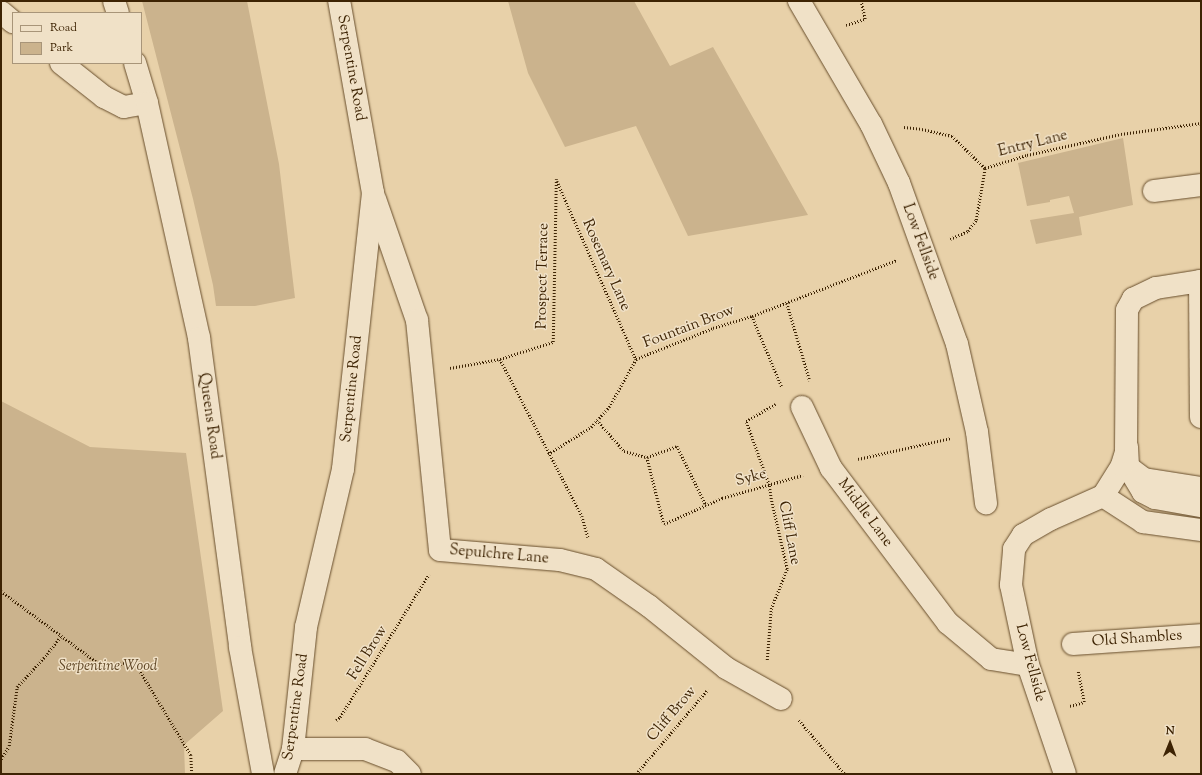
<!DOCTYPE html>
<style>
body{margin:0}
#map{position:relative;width:1202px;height:775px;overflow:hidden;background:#e8d1a9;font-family:"Sorts Mill Goudy",serif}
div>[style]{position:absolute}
.green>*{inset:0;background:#cbb38d}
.path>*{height:2.5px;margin-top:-1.25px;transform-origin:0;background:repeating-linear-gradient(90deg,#3d2303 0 1px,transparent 0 3px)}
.roads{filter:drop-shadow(0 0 1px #684e2c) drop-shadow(0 0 1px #684e2c)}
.minor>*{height:22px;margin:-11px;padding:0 11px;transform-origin:11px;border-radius:11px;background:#f0e1c7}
span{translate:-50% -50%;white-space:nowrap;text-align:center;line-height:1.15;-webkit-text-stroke:3px #f0e1c7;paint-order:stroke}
.street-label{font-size:15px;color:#3d2303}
.park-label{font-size:15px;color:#604726;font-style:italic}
.frame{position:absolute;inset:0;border:2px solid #3d2303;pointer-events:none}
.legend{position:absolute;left:12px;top:12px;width:130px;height:52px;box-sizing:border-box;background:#f0e1c7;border:1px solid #a89579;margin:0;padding:5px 7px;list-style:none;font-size:12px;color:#3d2303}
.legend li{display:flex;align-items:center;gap:8px;height:20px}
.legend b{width:20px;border:1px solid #a89579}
.north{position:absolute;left:1150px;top:723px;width:40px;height:40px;-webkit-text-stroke:3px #f0e1c7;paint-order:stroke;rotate:1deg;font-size:11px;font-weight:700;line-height:16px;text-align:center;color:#3d2303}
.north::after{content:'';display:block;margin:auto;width:14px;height:18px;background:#3d2303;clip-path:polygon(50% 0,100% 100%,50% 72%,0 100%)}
</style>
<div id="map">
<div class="green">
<div style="clip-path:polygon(142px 1px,247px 1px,279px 164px,295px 298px,255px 306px,216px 306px,213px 285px,193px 199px)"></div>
<div style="clip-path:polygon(508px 1px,634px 1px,670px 66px,713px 47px,808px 215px,688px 236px,636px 126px,565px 147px,528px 73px)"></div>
<div style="clip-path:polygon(1123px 138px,1133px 205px,1079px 217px,1082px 235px,1036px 244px,1030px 220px,1074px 213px,1069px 196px,1050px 200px,1050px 202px,1027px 206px,1018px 163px)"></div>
<div style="clip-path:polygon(1px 401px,90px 447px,186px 453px,223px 711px,184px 745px,185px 774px,1px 774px)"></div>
</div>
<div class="path">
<div style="left:846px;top:25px;width:20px;rotate:-18deg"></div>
<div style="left:865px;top:19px;width:18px;rotate:-103deg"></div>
<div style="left:904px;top:127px;width:18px;rotate:6deg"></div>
<div style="left:922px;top:129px;width:31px;rotate:13deg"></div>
<div style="left:952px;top:136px;width:46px;rotate:44.1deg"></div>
<div style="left:557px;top:181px;width:195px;rotate:66.1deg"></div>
<div style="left:950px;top:239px;width:20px;rotate:-24deg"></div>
<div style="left:968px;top:231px;width:14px;rotate:-54deg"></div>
<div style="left:976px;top:220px;width:53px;rotate:-80.2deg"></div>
<div style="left:985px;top:168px;width:44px;rotate:-17.2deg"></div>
<div style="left:1027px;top:155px;width:96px;rotate:-12.6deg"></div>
<div style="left:1121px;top:134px;width:81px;rotate:-7.8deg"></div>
<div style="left:787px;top:303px;width:81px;rotate:73.6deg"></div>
<div style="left:752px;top:316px;width:77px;rotate:67.1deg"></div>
<div style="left:500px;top:359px;width:177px;rotate:62.4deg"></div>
<div style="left:582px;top:516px;width:22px;rotate:74deg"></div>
<div style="left:450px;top:368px;width:51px;rotate:-10.2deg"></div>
<div style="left:500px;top:359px;width:56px;rotate:-17.8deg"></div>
<div style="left:553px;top:342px;width:163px;rotate:-88.9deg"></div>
<div style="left:597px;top:420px;width:41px;rotate:48.9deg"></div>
<div style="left:624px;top:451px;width:24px;rotate:15deg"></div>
<div style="left:647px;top:457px;width:69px;rotate:75.8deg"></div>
<div style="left:664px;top:524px;width:64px;rotate:-24.1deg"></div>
<div style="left:722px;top:498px;width:84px;rotate:-15.9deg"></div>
<div style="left:548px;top:454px;width:51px;rotate:-32.1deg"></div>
<div style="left:591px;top:427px;width:27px;rotate:-48deg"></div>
<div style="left:609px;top:407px;width:55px;rotate:-60.6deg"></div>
<div style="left:636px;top:359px;width:83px;rotate:-21.9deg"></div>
<div style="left:713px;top:328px;width:41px;rotate:-17.1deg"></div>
<div style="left:752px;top:316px;width:155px;rotate:-21.1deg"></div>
<div style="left:647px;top:457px;width:32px;rotate:-20deg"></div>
<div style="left:677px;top:446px;width:66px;rotate:63.8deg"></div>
<div style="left:858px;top:459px;width:95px;rotate:-12.7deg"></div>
<div style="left:1px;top:591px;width:131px;rotate:36.6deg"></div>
<div style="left:106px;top:669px;width:29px;rotate:-20deg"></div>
<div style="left:133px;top:659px;width:112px;rotate:58.9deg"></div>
<div style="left:191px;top:755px;width:19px;rotate:87deg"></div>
<div style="left:767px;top:660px;width:51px;rotate:-85.5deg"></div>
<div style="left:771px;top:609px;width:43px;rotate:-68.2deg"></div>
<div style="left:787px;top:569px;width:72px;rotate:-102.9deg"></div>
<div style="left:771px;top:499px;width:14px;rotate:-98deg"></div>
<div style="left:769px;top:485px;width:68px;rotate:-109.8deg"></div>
<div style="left:746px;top:421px;width:34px;rotate:-30deg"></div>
<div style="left:1070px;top:706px;width:15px;rotate:-16deg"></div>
<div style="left:1084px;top:702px;width:31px;rotate:-101deg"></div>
<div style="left:336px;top:720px;width:5px;rotate:-37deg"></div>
<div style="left:340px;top:717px;width:168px;rotate:-58.1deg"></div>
<div style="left:799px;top:720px;width:71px;rotate:49.6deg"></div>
<div style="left:1px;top:759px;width:15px;rotate:-58deg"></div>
<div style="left:9px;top:746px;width:60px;rotate:-82.3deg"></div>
<div style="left:17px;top:687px;width:45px;rotate:-47.7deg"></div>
<div style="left:47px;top:654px;width:23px;rotate:-52deg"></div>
<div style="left:636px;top:774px;width:111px;rotate:-49.7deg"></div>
</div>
<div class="roads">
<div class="minor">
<div style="left:114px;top:1px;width:13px;rotate:72deg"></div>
<div style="left:799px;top:1px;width:143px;rotate:59.7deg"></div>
<div style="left:871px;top:124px;width:65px;rotate:64.6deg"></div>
<div style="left:899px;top:183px;width:171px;rotate:70.2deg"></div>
<div style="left:957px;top:344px;width:90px;rotate:77.2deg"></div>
<div style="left:977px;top:432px;width:72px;rotate:82.8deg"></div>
<div style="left:1px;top:12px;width:16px;rotate:40deg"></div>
<div style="left:61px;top:63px;width:55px;rotate:38.3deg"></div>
<div style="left:104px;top:97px;width:22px;rotate:27deg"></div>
<div style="left:124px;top:107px;width:23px;rotate:-10deg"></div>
<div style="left:135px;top:63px;width:42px;rotate:73.3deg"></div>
<div style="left:147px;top:103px;width:241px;rotate:77.5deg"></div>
<div style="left:199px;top:338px;width:312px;rotate:82.4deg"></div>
<div style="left:240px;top:647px;width:129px;rotate:79.7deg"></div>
<div style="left:1154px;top:191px;width:47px;rotate:-7.3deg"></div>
<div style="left:375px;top:199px;width:128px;rotate:70.9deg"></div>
<div style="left:417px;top:320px;width:231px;rotate:84.3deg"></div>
<div style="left:440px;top:550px;width:120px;rotate:4.8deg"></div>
<div style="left:560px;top:560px;width:37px;rotate:14deg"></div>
<div style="left:596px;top:569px;width:65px;rotate:34.9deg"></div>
<div style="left:649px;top:606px;width:99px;rotate:38.8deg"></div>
<div style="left:726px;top:668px;width:63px;rotate:29.4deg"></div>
<div style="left:1200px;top:281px;width:136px;rotate:89.6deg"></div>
<div style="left:802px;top:407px;width:68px;rotate:64.6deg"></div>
<div style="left:831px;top:468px;width:194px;rotate:53deg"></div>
<div style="left:948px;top:623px;width:56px;rotate:39.9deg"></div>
<div style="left:991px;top:659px;width:37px;rotate:9deg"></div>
<div style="left:1127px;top:447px;width:20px;rotate:87deg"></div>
<div style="left:1128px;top:467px;width:29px;rotate:59deg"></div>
<div style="left:1143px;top:492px;width:13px;rotate:27deg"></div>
<div style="left:1155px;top:498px;width:47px;rotate:9.9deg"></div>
<div style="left:1132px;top:470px;width:15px;rotate:37deg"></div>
<div style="left:1144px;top:479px;width:58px;rotate:9deg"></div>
<div style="left:1103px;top:496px;width:48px;rotate:33deg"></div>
<div style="left:1143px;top:522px;width:59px;rotate:7.9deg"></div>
<div style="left:1073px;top:644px;width:128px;rotate:-4deg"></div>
<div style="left:293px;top:749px;width:72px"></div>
<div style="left:365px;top:749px;width:34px;rotate:21deg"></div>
<div style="left:397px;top:761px;width:18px;rotate:45deg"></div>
<div style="left:285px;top:774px;width:26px;rotate:-72deg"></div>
<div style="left:293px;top:749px;width:123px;rotate:-83.9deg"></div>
<div style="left:306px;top:627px;width:162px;rotate:-76.8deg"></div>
<div style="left:343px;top:469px;width:278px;rotate:-83.8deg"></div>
<div style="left:373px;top:193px;width:195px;rotate:-100deg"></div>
<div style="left:1065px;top:774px;width:115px;rotate:-108.7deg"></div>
<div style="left:1028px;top:665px;width:82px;rotate:-102deg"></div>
<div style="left:1011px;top:585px;width:36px;rotate:-85deg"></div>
<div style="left:1014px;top:549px;width:17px;rotate:-57deg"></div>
<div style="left:1023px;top:535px;width:32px;rotate:-30deg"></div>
<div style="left:1051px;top:519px;width:57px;rotate:-23.9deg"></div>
<div style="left:1103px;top:496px;width:36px;rotate:-58deg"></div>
<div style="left:1122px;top:465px;width:14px;rotate:-73deg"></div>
<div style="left:1126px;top:452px;width:142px;rotate:-89.6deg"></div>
<div style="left:1127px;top:310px;width:13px;rotate:-61deg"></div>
<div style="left:1133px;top:299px;width:25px;rotate:-26deg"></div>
<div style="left:1156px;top:288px;width:46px;rotate:-8.8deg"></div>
</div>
</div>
<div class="street-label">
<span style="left:351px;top:68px;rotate:80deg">Serpentine Road</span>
<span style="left:1033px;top:144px;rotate:-14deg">Entry Lane</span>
<span style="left:920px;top:242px;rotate:70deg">Low Fellside</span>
<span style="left:606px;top:265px;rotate:66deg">Rosemary Lane</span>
<span style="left:543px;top:276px;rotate:-89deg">Prospect Terrace</span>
<span style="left:689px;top:327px;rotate:-21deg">Fountain Brow</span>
<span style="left:352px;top:389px;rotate:-84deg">Serpentine Road</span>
<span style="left:209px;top:416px;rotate:82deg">Queens Road</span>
<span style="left:751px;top:478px;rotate:-15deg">Syke</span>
<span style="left:865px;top:513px;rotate:53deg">Middle Lane</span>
<span style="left:789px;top:533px;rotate:79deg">Cliff Lane</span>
<span style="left:499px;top:555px;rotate:5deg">Sepulchre Lane</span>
<span style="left:1137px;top:639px;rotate:-4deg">Old Shambles</span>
<span style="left:368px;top:653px;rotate:-58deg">Fell Brow</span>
<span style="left:1030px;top:663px;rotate:75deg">Low Fellside</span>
<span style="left:296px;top:707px;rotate:-82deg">Serpentine Road</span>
<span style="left:672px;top:714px;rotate:-50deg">Cliff Brow</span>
</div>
<div class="park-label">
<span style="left:108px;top:667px">Serpentine Wood</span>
</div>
<div class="frame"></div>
<ul class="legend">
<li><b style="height:5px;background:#f0e1c7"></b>Road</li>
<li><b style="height:11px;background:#cbb38d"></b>Park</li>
</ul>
<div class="north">N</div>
</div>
